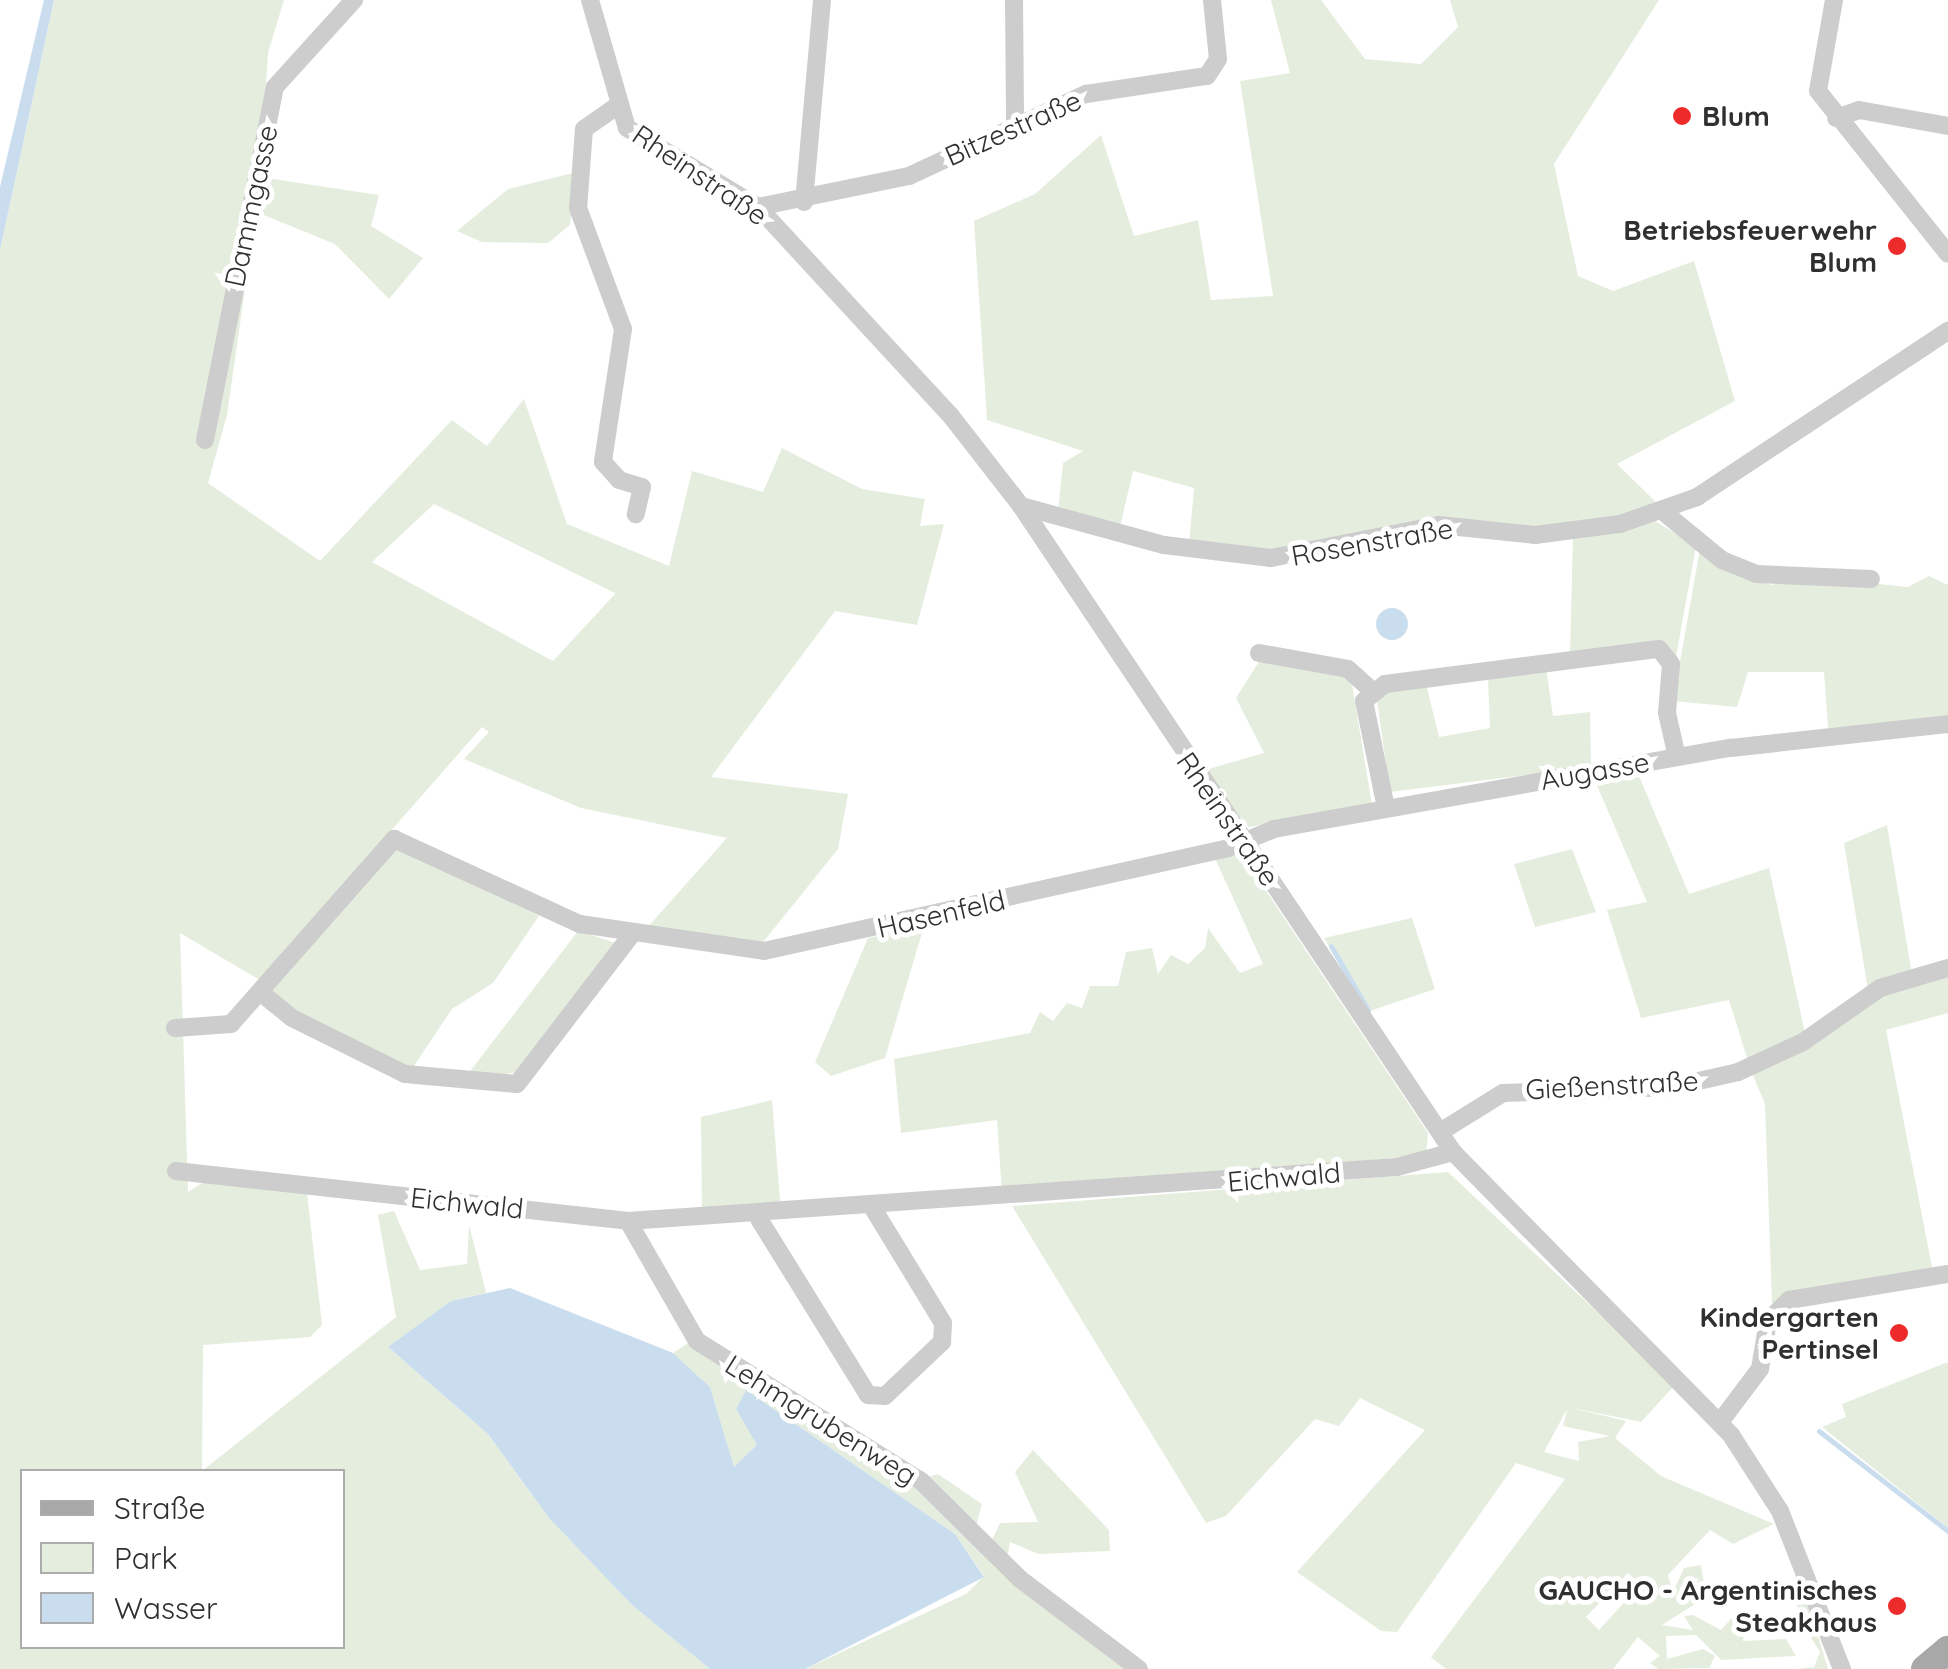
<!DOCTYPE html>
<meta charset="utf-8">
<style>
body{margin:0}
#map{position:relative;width:1948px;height:1669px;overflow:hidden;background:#fff;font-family:Quicksand,sans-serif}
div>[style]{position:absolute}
.green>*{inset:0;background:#e5eede}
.water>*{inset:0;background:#c9ddee}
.round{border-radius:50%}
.stream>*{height:5px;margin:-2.5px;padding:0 2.5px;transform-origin:2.5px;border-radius:2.5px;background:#c9ddee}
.street>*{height:18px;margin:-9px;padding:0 9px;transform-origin:9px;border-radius:9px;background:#cdcdcd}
.primary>*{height:28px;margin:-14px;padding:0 14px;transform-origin:14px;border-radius:14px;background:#a8a8a8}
.dots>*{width:28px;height:28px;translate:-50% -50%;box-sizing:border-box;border:5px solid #fff;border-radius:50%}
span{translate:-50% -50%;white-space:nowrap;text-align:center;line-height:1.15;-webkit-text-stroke:10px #fff;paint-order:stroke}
.poi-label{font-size:28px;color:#303030;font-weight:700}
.left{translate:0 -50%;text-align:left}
.right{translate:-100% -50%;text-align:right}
.street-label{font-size:28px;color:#303030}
.legend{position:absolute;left:20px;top:1469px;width:325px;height:180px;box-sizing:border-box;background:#fff;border:2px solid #acacac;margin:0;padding:12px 18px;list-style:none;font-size:30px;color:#303030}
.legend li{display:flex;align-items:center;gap:20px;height:50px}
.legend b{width:50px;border:2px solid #acacac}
</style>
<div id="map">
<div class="green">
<div style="clip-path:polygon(evenodd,54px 0,284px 0,268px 53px,260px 177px,379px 195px,371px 226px,423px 258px,389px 299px,335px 244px,256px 212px,227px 415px,208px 483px,320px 561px,452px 420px,487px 446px,524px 399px,567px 524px,669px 566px,692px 471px,763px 492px,782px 448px,862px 489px,925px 499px,920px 526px,944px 524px,917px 625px,835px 611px,711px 777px,848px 794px,838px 849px,760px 946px,646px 929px,727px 838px,581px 808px,464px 759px,489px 732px,482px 727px,260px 980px,180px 933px,188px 1192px,208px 1179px,307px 1192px,322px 1325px,310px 1337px,203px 1345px,202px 1471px,396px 1317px,378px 1215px,394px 1211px,420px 1270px,467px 1264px,469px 1225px,486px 1293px,451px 1301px,389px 1348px,488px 1434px,549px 1518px,631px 1604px,710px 1669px,0 1669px,0 250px,54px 0,434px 504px,615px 593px,615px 594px,553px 661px,372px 562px,434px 504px,54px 0,22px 1472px,342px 1472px,342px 1646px,22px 1646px,22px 1472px)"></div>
<div style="clip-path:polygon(1271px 0,1321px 0,1365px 59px,1421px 64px,1458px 27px,1450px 0,1659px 0,1554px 164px,1578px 276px,1613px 291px,1694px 261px,1735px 401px,1617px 464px,1662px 508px,1562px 528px,1492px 523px,1304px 552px,1189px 545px,1194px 488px,1133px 471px,1120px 527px,1058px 511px,1063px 463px,1083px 451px,987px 420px,974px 221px,1035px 194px,1101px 135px,1134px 236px,1198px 220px,1211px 300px,1273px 296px,1240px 81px,1290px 73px)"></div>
<div style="clip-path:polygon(577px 172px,570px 225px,548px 243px,482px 242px,457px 231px,508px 189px)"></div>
<div style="clip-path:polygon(1655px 521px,1696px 546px,1676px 657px,1570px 654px,1573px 536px)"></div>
<div style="clip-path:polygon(1700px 549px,1771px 585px,1800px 576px,1908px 587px,1929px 576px,1948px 585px,1948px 719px,1828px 728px,1824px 672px,1748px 672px,1737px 707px,1673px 701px)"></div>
<div style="clip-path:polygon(1260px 660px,1351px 678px,1372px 805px,1249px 827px,1223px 798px,1205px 770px,1264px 753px,1236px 698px)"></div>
<div style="clip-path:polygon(1546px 667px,1553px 716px,1590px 712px,1591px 767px,1390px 792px,1376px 693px,1426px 684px,1439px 737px,1490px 728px,1488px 678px)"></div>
<div style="clip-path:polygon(1636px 769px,1689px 894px,1769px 868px,1805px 1033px,1748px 1061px,1729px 1000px,1641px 1018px,1607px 910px,1647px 902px,1593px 776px)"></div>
<div style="clip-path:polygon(1887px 825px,1911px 969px,1868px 990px,1844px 843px)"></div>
<div style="clip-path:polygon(408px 846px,539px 916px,493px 983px,452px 1009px,410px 1072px,319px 1029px,269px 992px,388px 849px)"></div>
<div style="clip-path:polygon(1572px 849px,1596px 912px,1535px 927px,1514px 864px)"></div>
<div style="clip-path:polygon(1240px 852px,1428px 1133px,1426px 1155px,1002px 1194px,997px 1120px,901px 1133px,894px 1059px,1030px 1033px,1040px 1012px,1053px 1021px,1067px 1003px,1082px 1008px,1090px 986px,1118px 986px,1126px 952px,1152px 948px,1158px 974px,1171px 955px,1188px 964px,1205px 948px,1208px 928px,1240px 973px,1263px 964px,1214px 856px)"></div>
<div style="clip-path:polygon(1412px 918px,1435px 989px,1367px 1012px,1324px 938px)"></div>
<div style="clip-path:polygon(924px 926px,885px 1058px,831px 1076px,815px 1062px,868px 938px)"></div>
<div style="clip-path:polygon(578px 931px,616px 943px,521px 1072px,464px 1079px)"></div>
<div style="clip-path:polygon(1948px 975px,1948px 1013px,1886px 1030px,1933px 1272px,1772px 1303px,1765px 1104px,1752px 1073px,1876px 997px)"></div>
<div style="clip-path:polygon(772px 1100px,781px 1212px,702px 1216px,701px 1117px)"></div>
<div style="clip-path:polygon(evenodd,1448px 1172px,1675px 1385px,1641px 1422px,1568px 1407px,1626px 1421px,1615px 1438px,1661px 1476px,1774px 1524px,1733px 1544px,1710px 1530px,1668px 1575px,1673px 1592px,1684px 1568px,1701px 1565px,1706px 1597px,1662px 1625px,1693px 1630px,1684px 1616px,1693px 1615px,1721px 1630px,1736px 1613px,1746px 1619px,1743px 1641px,1786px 1639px,1796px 1656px,1721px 1660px,1696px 1635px,1666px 1636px,1667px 1659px,1703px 1649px,1715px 1656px,1709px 1668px,1658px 1669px,1650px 1663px,1660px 1656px,1638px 1637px,1613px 1669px,1446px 1669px,1431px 1657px,1565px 1479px,1516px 1463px,1397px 1632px,1381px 1631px,1297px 1572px,1425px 1430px,1360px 1398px,1339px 1426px,1315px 1419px,1226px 1516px,1206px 1523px,1012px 1206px,1448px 1172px,1567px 1409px,1563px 1426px,1610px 1436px,1578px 1442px,1579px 1461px,1544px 1452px,1567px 1409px,1448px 1172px,1628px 1573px,1641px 1584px,1599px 1630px,1586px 1617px,1628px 1573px)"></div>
<div style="clip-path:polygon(688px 1343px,907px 1483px,938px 1474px,982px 1504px,972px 1541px,989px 1546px,1000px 1523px,1038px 1522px,1015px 1472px,1033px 1450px,1109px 1530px,1110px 1551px,1038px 1554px,1010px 1542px,1005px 1571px,1131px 1669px,805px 1669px,966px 1594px,984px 1576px,955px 1534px,746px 1390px,736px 1409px,758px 1445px,734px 1468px,710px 1387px,673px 1353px)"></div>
<div style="clip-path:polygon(1948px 1362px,1948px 1528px,1822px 1427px,1846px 1417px,1842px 1404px)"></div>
<div style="clip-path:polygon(1795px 1569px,1802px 1583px,1828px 1669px,1796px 1669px,1814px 1667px,1820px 1652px,1798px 1617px)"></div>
</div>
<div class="water">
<div style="clip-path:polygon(44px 0,54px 0,0 250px,0 187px)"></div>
<div class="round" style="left:1376px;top:608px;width:32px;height:32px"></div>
<div style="clip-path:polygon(510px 1288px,673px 1353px,710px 1387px,734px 1467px,757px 1445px,736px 1409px,746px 1390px,955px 1534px,984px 1577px,805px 1669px,710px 1669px,631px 1604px,549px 1518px,488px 1434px,388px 1347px,451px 1301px)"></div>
</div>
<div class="stream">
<div style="left:1331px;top:946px;width:74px;rotate:60deg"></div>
<div style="left:1819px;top:1431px;width:163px;rotate:37.8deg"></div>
</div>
<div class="street">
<div style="left:590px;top:0;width:133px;rotate:73.9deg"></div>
<div style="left:627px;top:128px;width:153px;rotate:31.1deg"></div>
<div style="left:758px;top:207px;width:284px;rotate:47.3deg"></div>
<div style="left:951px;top:416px;width:114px;rotate:52.1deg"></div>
<div style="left:1021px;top:506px;width:777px;rotate:56.23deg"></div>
<div style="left:1453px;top:1152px;width:397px;rotate:45.5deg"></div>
<div style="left:1731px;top:1435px;width:90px;rotate:57.2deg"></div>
<div style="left:1780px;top:1511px;width:170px;rotate:68.6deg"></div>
<div style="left:1014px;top:0;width:121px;rotate:89.5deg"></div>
<div style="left:1834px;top:0;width:92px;rotate:100deg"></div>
<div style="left:1818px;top:91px;width:208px;rotate:51.4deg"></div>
<div style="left:617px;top:106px;width:40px;rotate:145.1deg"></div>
<div style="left:584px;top:129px;width:79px;rotate:94.3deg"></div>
<div style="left:578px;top:208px;width:129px;rotate:69.6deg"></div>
<div style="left:623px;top:329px;width:134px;rotate:98.6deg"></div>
<div style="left:603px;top:462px;width:24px;rotate:48deg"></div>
<div style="left:619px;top:480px;width:24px;rotate:17deg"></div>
<div style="left:642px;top:487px;width:28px;rotate:103deg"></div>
<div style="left:1836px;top:118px;width:24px;rotate:-19deg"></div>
<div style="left:1859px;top:110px;width:90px;rotate:10.2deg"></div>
<div style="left:804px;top:202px;width:203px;rotate:-84.9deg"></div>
<div style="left:758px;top:207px;width:154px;rotate:-11.6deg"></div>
<div style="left:909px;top:176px;width:195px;rotate:-24.9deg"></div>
<div style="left:1086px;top:94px;width:122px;rotate:-8.5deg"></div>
<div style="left:1207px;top:76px;width:20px;rotate:-57deg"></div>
<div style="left:1218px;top:59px;width:59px;rotate:-95.8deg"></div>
<div style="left:205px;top:440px;width:360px;rotate:-78.8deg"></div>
<div style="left:275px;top:87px;width:118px;rotate:-47.8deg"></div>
<div style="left:1021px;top:506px;width:148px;rotate:15.3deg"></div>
<div style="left:1164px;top:545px;width:108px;rotate:6.9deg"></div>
<div style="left:1271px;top:558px;width:171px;rotate:-11.1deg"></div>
<div style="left:1439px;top:525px;width:97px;rotate:5.9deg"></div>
<div style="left:1535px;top:535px;width:86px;rotate:-7.4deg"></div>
<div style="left:1620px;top:524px;width:82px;rotate:-19.3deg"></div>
<div style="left:1697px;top:497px;width:301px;rotate:-33.5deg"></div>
<div style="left:1666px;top:514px;width:72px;rotate:39.4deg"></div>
<div style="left:1722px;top:560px;width:37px;rotate:22deg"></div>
<div style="left:1756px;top:574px;width:115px;rotate:2.5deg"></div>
<div style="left:1259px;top:653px;width:90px;rotate:10.2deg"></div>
<div style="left:1348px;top:669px;width:28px;rotate:42deg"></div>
<div style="left:1386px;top:808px;width:109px;rotate:-101.6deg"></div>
<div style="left:1364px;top:701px;width:27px;rotate:-39deg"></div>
<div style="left:1385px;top:684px;width:276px;rotate:-7.3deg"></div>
<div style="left:1659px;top:649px;width:19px;rotate:51deg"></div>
<div style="left:1671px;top:664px;width:49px;rotate:94.7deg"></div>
<div style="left:1667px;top:713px;width:45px;rotate:77.2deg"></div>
<div style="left:260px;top:992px;width:41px;rotate:39.1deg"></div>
<div style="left:292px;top:1018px;width:126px;rotate:26.4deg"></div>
<div style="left:405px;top:1074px;width:112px;rotate:5.1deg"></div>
<div style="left:517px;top:1084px;width:190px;rotate:-52.5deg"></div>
<div style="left:175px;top:1028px;width:56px;rotate:-4.1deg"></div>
<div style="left:231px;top:1024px;width:247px;rotate:-48.6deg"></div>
<div style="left:394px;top:839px;width:205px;rotate:24.6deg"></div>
<div style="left:580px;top:924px;width:186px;rotate:8.3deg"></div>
<div style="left:764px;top:951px;width:475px;rotate:-12.5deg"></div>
<div style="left:1228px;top:848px;width:50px;rotate:-22.4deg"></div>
<div style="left:1274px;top:829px;width:464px;rotate:-10.1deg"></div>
<div style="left:1731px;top:748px;width:218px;rotate:-6.3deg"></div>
<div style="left:1440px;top:1132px;width:74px;rotate:-31.8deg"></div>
<div style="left:1503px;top:1093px;width:169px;rotate:-2deg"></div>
<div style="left:1672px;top:1087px;width:68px;rotate:-12.8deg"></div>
<div style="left:1738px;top:1072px;width:72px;rotate:-24.8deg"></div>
<div style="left:1803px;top:1042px;width:94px;rotate:-35deg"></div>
<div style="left:1880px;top:988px;width:71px;rotate:-16.4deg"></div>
<div style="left:176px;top:1171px;width:455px;rotate:6.3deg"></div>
<div style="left:628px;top:1221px;width:771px;rotate:-4.02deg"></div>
<div style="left:1397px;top:1167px;width:58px;rotate:-15deg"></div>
<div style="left:759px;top:1219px;width:207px;rotate:58.2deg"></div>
<div style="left:868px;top:1395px;width:17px;rotate:3deg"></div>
<div style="left:885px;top:1396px;width:79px;rotate:-43.5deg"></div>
<div style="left:942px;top:1342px;width:19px;rotate:-87deg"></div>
<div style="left:943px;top:1323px;width:132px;rotate:-121.4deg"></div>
<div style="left:628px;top:1221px;width:138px;rotate:60.1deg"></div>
<div style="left:697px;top:1341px;width:264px;rotate:32deg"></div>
<div style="left:921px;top:1481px;width:139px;rotate:44.7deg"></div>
<div style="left:1020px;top:1579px;width:149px;rotate:37.1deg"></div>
<div style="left:1720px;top:1422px;width:66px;rotate:-53deg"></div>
<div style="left:1760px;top:1369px;width:49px;rotate:-80.5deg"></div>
<div style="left:1768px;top:1321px;width:30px;rotate:-45deg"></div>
<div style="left:1789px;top:1300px;width:161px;rotate:-9.3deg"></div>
</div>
<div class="primary">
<div style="left:1925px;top:1669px;width:30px;rotate:-40deg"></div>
</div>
<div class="dots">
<div style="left:1682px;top:116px;background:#ee2b2b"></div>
<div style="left:1897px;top:246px;background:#ee2b2b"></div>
<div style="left:1899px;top:1333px;background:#ee2b2b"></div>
<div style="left:1897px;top:1606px;background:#ee2b2b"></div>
</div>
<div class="poi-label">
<span class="left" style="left:1702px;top:116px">Blum</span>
<span class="right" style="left:1877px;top:246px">Betriebsfeuerwehr<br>Blum</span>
<span class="right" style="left:1879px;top:1333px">Kindergarten<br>Pertinsel</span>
<span class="right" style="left:1877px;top:1606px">GAUCHO - Argentinisches<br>Steakhaus</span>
</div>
<div class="street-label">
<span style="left:1013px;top:128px;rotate:-24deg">Bitzestraße</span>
<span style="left:700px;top:175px;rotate:34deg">Rheinstraße</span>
<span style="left:251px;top:206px;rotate:-78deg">Dammgasse</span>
<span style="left:1372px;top:542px;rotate:-10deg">Rosenstraße</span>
<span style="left:1595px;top:771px;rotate:-10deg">Augasse</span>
<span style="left:1228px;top:819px;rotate:55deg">Rheinstraße</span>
<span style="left:941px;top:914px;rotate:-13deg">Hasenfeld</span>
<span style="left:1612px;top:1085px;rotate:-3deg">Gießenstraße</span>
<span style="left:1284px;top:1177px;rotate:-5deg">Eichwald</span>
<span style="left:467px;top:1203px;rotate:6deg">Eichwald</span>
<span style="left:821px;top:1420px;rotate:32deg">Lehmgrubenweg</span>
</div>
<ul class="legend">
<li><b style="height:12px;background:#a8a8a8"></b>Straße</li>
<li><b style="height:28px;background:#e5eede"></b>Park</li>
<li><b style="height:28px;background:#c9ddee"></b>Wasser</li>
</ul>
</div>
